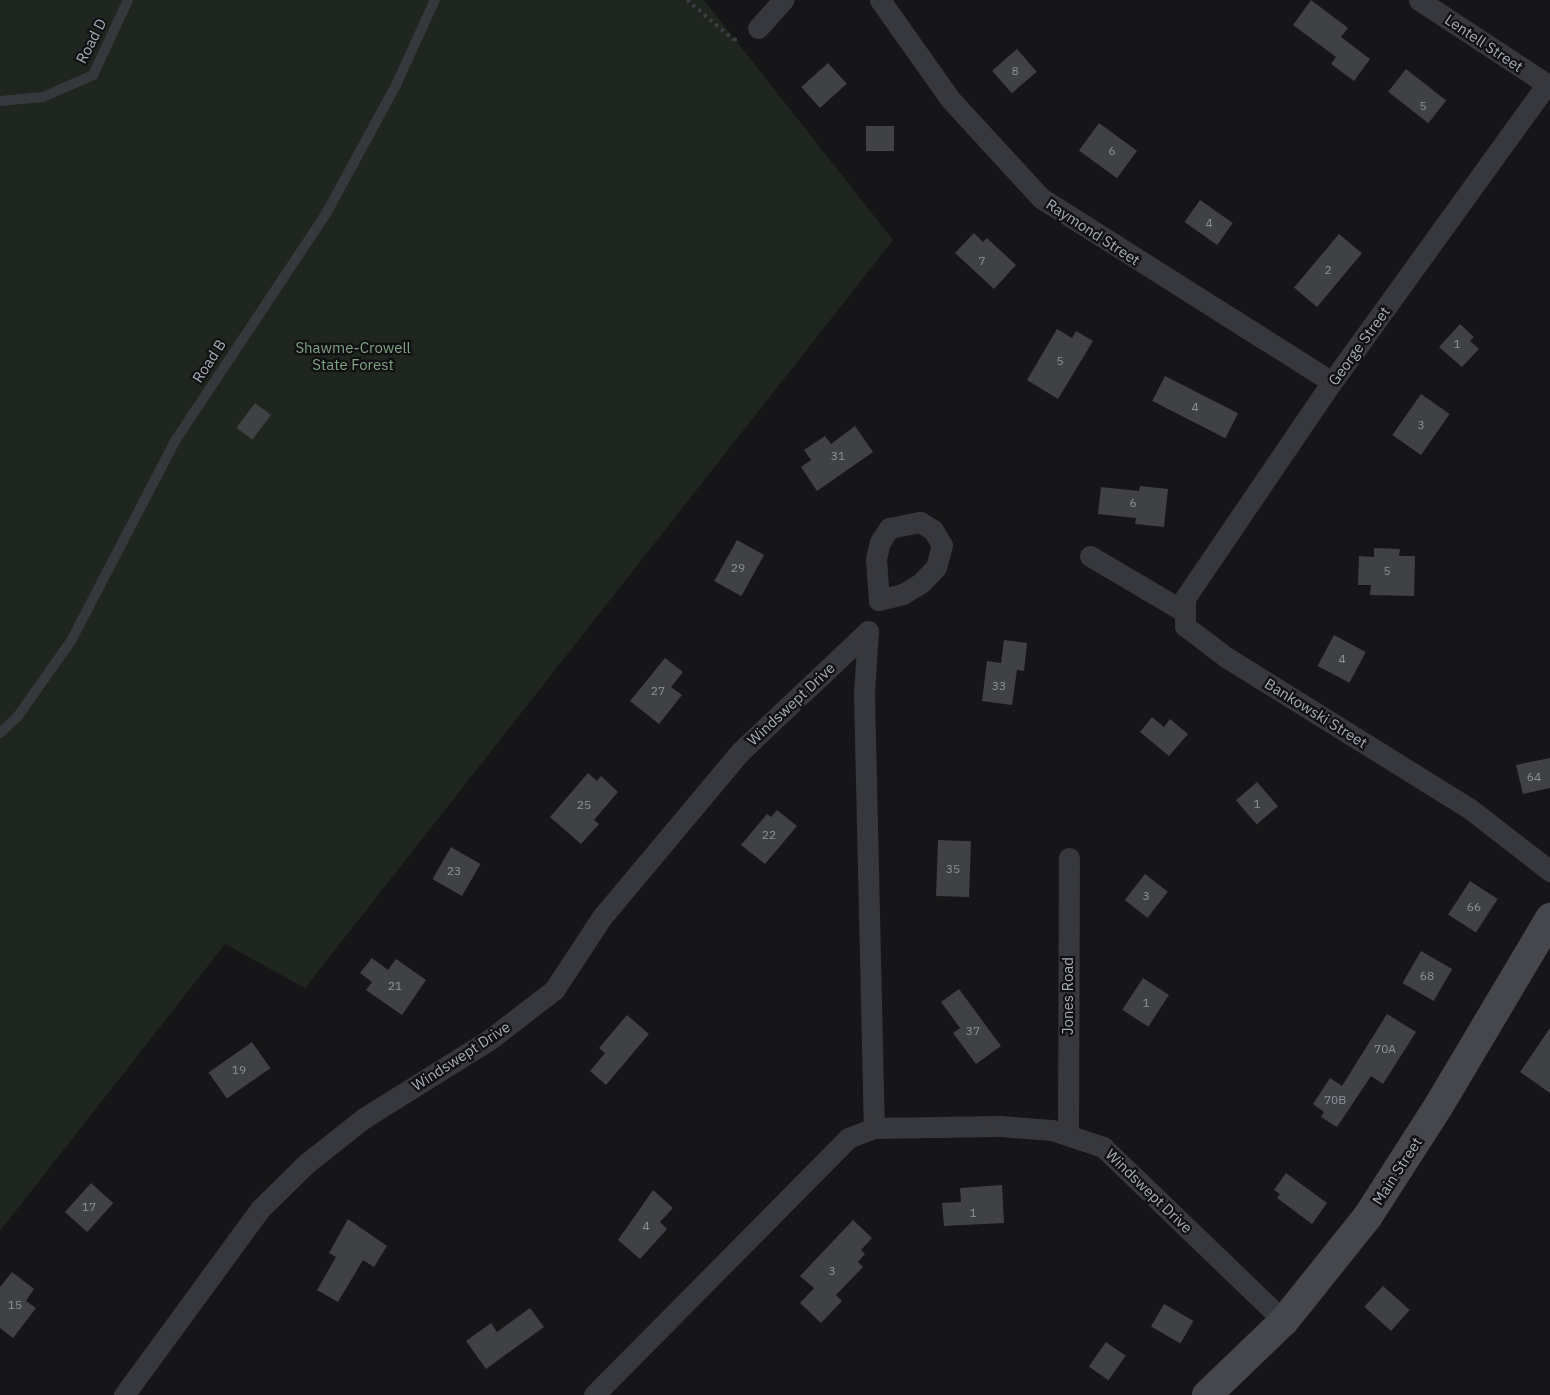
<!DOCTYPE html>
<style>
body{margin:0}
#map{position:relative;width:1550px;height:1395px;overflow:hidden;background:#161618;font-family:"IBM Plex Sans",sans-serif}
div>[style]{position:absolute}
.green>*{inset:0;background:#1e261f}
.building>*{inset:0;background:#404145;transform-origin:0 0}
.path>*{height:4px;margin-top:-2px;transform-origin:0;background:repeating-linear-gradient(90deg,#3d3f44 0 3px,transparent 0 7.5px)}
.service>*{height:10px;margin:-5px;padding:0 5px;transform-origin:5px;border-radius:5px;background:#37383d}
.minor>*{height:21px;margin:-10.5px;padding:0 10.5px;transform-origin:10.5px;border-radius:10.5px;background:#37383d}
.secondary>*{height:30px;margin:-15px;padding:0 15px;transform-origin:15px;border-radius:15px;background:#45474d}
span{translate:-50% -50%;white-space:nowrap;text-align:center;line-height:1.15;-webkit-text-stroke:4.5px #111113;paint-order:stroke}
.number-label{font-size:12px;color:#8e929b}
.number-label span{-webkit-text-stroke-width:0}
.street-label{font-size:15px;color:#a8adb8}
.park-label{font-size:15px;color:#7fa381}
</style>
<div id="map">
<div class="green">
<div style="clip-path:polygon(0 0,704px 0,893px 240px,305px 988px,225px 944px,0 1231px)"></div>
</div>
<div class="building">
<div style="clip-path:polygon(1311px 0,1348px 28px,1341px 37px,1370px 59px,1354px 81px,1331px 64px,1336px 57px,1293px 25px)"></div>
<div style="left:1017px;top:49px;width:30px;height:33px;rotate:49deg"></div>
<div style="left:828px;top:63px;width:28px;height:36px;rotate:48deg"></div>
<div style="left:1406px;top:69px;width:51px;height:29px;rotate:38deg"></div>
<div style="left:1099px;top:123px;width:47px;height:34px;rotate:36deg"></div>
<div style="left:866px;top:126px;width:28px;height:25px"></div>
<div style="left:1200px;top:200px;width:40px;height:27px;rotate:35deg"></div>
<div style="clip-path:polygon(974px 233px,983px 242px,987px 238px,1016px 265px,994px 289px,955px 253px)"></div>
<div style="left:1339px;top:234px;width:30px;height:70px;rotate:40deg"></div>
<div style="clip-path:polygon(1460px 324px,1474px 337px,1470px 341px,1479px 349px,1462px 367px,1439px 347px)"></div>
<div style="clip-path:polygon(1057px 329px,1072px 338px,1076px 331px,1093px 341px,1058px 399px,1027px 380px)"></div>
<div style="left:1165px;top:376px;width:82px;height:28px;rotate:27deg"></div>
<div style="left:1421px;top:394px;width:35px;height:50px;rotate:35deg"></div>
<div style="left:255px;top:403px;width:20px;height:31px;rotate:37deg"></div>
<div style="clip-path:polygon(855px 426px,873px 452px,817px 491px,801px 467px,811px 460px,804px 450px,825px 436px,831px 444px)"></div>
<div style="clip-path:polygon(1140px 486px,1168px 489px,1164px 527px,1135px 524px,1136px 518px,1098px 514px,1101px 487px,1139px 491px)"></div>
<div style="left:737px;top:540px;width:31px;height:47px;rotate:29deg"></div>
<div style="clip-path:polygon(1374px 548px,1400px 549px,1399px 556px,1415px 556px,1414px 596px,1370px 595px,1371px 585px,1358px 585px,1359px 556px,1374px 557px)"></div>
<div style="left:1334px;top:635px;width:36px;height:35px;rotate:28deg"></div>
<div style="clip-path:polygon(1004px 640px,1027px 643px,1024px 671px,1017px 670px,1012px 705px,982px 701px,987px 661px,1001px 663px)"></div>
<div style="clip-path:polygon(665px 658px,683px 672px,671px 687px,682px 695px,659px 724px,630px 701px)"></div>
<div style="clip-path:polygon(1152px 717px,1164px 727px,1170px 719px,1188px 734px,1169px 756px,1140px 732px)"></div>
<div style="clip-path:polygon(1550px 758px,1550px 788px,1523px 794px,1516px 765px)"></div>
<div style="clip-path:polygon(588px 773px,597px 781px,601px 776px,618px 792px,594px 820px,599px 824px,581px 844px,550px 817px)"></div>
<div style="left:1257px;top:782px;width:32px;height:28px;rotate:49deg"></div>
<div style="clip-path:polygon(777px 810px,797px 826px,765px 864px,741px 845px,767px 814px,771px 817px)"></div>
<div style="left:938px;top:840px;width:33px;height:56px;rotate:2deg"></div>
<div style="left:451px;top:847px;width:34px;height:37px;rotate:30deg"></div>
<div style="left:1145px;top:874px;width:29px;height:33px;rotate:38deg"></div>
<div style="left:1470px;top:881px;width:33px;height:40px;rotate:33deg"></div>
<div style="left:1421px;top:951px;width:36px;height:37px;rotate:30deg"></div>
<div style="clip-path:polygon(372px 958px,388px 970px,396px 959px,426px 980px,402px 1015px,366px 990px,372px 982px,360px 973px)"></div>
<div style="left:1143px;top:978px;width:31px;height:38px;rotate:33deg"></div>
<div style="clip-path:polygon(959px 989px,1001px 1046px,976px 1064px,953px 1033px,960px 1028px,941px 1002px)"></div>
<div style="clip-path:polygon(1387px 1014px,1416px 1032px,1383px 1084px,1371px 1076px,1337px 1127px,1321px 1117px,1324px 1112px,1313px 1104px,1330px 1078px,1342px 1086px)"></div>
<div style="clip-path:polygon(627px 1015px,649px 1034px,606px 1085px,590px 1071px,605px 1053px,599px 1048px)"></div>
<div style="clip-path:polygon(1550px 1028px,1550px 1093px,1520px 1072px)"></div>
<div style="left:252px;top:1042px;width:32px;height:53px;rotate:55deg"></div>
<div style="clip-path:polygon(1286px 1173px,1327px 1203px,1312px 1224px,1277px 1198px,1280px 1194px,1274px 1190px)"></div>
<div style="left:91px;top:1183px;width:30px;height:39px;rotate:42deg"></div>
<div style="clip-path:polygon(1002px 1185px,1004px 1223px,944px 1226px,942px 1203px,961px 1202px,960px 1188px)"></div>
<div style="clip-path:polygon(653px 1190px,673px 1208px,660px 1222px,667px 1229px,640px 1259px,618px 1240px)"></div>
<div style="clip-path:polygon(348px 1219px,387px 1246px,374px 1267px,363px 1260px,338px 1302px,317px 1290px,336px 1257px,329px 1253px)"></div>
<div style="clip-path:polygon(853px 1220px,872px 1238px,861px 1250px,865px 1254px,858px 1262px,863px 1267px,836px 1295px,842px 1301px,821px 1323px,800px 1303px,814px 1288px,800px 1276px)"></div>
<div style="clip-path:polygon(12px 1272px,34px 1289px,26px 1301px,36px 1308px,13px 1338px,0 1328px,0 1287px)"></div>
<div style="left:1383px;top:1286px;width:36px;height:28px;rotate:42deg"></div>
<div style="left:1164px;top:1304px;width:34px;height:26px;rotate:30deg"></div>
<div style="clip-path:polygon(530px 1308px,544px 1327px,486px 1369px,466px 1341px,491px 1323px,497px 1332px)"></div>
<div style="left:1106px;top:1342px;width:24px;height:30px;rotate:35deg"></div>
</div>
<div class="path">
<div style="left:687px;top:0;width:62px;rotate:40.4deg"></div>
<div style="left:734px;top:40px;width:7px;rotate:-27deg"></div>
</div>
<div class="service">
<div style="left:0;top:101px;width:43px;rotate:-5.3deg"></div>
<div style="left:43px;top:97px;width:55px;rotate:-23.7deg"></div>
<div style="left:93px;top:75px;width:83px;rotate:-65deg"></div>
<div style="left:0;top:733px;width:25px;rotate:-43deg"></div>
<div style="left:18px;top:716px;width:92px;rotate:-54.8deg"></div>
<div style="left:71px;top:641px;width:225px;rotate:-62.5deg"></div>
<div style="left:175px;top:441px;width:275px;rotate:-56.4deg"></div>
<div style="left:327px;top:212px;width:145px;rotate:-61.5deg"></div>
<div style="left:396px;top:85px;width:94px;rotate:-65.4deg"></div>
</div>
<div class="minor">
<div style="left:880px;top:0;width:121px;rotate:54.7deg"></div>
<div style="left:950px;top:99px;width:134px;rotate:47.4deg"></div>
<div style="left:1041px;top:198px;width:344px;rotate:32.3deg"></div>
<div style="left:1419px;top:0;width:157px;rotate:33.3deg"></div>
<div style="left:758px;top:28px;width:38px;rotate:-48deg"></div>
<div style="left:920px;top:522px;width:15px;rotate:32deg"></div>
<div style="left:933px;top:530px;width:17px;rotate:59deg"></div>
<div style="left:942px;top:545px;width:23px;rotate:105deg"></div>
<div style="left:936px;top:567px;width:22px;rotate:133deg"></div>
<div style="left:921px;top:583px;width:21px;rotate:149deg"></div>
<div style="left:903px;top:594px;width:25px;rotate:166deg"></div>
<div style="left:879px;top:600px;width:41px;rotate:-94.2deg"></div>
<div style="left:876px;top:559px;width:17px;rotate:-77deg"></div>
<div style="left:880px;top:542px;width:17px;rotate:-57deg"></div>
<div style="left:889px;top:528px;width:32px;rotate:-11deg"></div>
<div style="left:1090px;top:556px;width:110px;rotate:30.5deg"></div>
<div style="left:1185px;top:612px;width:14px;rotate:90deg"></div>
<div style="left:1185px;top:626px;width:51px;rotate:37.1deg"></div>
<div style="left:1226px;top:657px;width:286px;rotate:31.9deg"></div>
<div style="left:1469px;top:808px;width:103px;rotate:37.9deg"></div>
<div style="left:1185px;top:612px;width:14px;rotate:-90deg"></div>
<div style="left:1185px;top:598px;width:261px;rotate:-55.8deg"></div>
<div style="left:1332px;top:382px;width:366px;rotate:-54.2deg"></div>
<div style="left:1068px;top:1134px;width:276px;rotate:-89.8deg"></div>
<div style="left:124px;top:1395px;width:230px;rotate:-53.8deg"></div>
<div style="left:260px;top:1209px;width:66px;rotate:-44.4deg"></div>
<div style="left:307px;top:1163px;width:73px;rotate:-38.3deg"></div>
<div style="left:364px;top:1118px;width:147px;rotate:-32deg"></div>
<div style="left:489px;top:1040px;width:82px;rotate:-37.6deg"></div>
<div style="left:554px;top:990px;width:87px;rotate:-56.7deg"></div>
<div style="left:602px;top:917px;width:215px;rotate:-50.1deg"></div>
<div style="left:740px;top:752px;width:176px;rotate:-43.4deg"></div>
<div style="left:868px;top:631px;width:62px;rotate:93.7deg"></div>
<div style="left:864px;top:693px;width:435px;rotate:88.7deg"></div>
<div style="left:594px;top:1395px;width:361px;rotate:-45.3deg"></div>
<div style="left:848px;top:1138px;width:28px;rotate:-21deg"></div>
<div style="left:874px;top:1128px;width:126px;rotate:-0.9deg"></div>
<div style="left:1000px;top:1126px;width:52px;rotate:4.4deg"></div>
<div style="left:1052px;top:1130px;width:54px;rotate:18.4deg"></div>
<div style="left:1103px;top:1147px;width:251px;rotate:43.9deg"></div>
</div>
<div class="secondary">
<div style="left:1207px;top:1395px;width:107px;rotate:-43.9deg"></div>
<div style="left:1284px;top:1321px;width:134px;rotate:-51.3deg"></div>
<div style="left:1368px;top:1216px;width:130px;rotate:-57.3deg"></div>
<div style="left:1438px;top:1107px;width:220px;rotate:-59.3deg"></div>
</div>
<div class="number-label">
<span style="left:1015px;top:71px">8</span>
<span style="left:1423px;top:106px">5</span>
<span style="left:1112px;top:151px">6</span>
<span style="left:1209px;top:223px">4</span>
<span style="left:982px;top:261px">7</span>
<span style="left:1328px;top:270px">2</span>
<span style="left:1457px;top:344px">1</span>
<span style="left:1060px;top:361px">5</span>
<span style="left:1195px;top:407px">4</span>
<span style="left:1421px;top:425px">3</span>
<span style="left:838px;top:456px">31</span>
<span style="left:1133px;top:503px">6</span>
<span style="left:738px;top:568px">29</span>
<span style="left:1387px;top:571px">5</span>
<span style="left:1342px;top:659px">4</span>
<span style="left:999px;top:686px">33</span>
<span style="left:658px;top:691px">27</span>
<span style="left:1534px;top:777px">64</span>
<span style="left:1257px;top:804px">1</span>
<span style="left:584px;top:805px">25</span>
<span style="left:769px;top:835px">22</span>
<span style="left:953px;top:869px">35</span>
<span style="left:454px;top:871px">23</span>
<span style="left:1146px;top:896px">3</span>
<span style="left:1474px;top:907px">66</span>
<span style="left:1427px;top:976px">68</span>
<span style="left:395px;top:986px">21</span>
<span style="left:1146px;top:1003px">1</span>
<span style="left:973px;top:1031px">37</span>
<span style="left:1385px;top:1049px">70A</span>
<span style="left:239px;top:1070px">19</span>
<span style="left:1335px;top:1100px">70B</span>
<span style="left:89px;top:1207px">17</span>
<span style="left:973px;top:1213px">1</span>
<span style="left:646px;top:1226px">4</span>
<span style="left:832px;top:1271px">3</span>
<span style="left:15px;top:1305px">15</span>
</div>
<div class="street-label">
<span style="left:91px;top:41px;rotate:-63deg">Road D</span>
<span style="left:1484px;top:43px;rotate:34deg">Lentell Street</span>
<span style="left:1093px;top:232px;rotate:33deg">Raymond Street</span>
<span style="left:1359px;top:346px;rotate:-54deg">George Street</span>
<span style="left:209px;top:361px;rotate:-57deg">Road B</span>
<span style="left:791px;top:704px;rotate:-43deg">Windswept Drive</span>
<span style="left:1316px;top:713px;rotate:32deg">Bankowski Street</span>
<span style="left:1068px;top:996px;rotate:-90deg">Jones Road</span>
<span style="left:461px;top:1056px;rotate:-33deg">Windswept Drive</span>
<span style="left:1397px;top:1171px;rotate:-57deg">Main Street</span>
<span style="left:1149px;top:1191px;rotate:44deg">Windswept Drive</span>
</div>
<div class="park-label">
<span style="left:353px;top:356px">Shawme-Crowell<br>State Forest</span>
</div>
</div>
